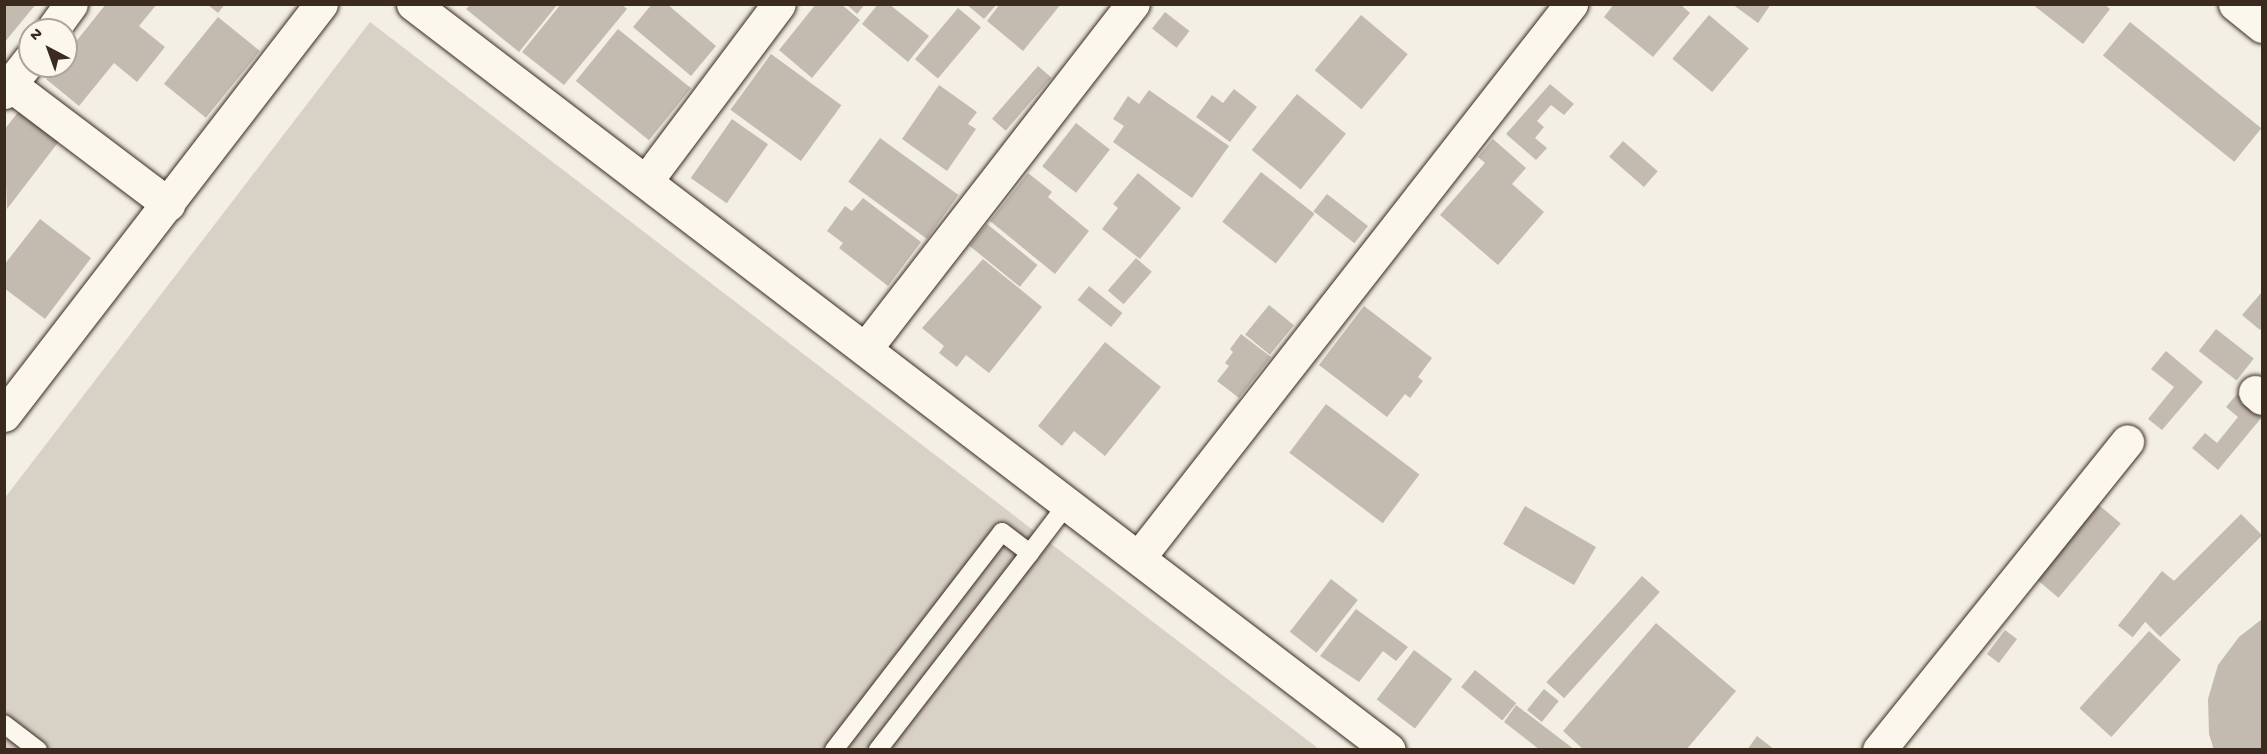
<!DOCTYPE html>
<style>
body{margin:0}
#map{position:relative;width:2267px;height:754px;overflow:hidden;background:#f3efe4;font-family:"Gochi Hand",sans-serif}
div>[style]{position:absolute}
.green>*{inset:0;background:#d8d1c6}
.building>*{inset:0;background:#c3bbb0;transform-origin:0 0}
.roads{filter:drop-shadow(0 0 2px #3b2a1e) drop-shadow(0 0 2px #3b2a1e)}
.service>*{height:18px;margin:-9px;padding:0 9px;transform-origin:9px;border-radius:9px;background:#fbf7ec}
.minor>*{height:33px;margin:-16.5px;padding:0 16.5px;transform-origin:16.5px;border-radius:16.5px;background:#fbf7ec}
.secondary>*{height:33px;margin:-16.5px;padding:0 16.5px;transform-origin:16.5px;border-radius:16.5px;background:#fbf7ec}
span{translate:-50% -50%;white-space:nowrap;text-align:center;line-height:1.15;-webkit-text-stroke:4.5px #fbf7ec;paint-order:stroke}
.frame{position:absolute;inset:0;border:6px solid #3b2a1e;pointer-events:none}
.north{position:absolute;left:18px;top:18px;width:60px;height:60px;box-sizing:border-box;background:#fbf7ec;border:2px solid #aea59a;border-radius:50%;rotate:319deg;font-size:16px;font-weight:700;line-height:24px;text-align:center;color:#3b2a1e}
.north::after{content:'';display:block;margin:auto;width:21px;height:27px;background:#3b2a1e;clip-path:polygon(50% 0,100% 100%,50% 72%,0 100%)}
</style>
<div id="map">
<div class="green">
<div style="clip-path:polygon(370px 22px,1319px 749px,5px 749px,4px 499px)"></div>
</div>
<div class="building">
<div style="clip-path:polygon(4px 4px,36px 4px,4px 43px)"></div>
<div style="clip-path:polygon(106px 4px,157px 4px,139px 26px,165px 47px,137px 82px,114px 63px,79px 106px,46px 79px,57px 66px,66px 66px,66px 54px)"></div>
<div style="clip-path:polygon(207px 4px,225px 4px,218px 13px)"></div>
<div style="clip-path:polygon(561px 4px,621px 4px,627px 9px,564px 85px,522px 52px)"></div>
<div style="clip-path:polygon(652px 4px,667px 4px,716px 46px,691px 76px,633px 27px)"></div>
<div style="clip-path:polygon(816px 4px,841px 4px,860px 20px,812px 78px,779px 50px)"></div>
<div style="clip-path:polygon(846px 4px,865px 4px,857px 14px)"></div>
<div style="clip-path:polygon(878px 4px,889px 4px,929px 36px,908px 62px,862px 24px)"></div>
<div style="clip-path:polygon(966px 4px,997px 4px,984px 19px)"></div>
<div style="clip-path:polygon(1000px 4px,1061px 4px,1023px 51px,987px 21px)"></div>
<div style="clip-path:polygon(1614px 4px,1680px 4px,1690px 13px,1653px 57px,1604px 17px)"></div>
<div style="clip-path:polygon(1732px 4px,1771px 4px,1758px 23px)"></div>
<div style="clip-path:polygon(2032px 4px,2104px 4px,2110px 9px,2083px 44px)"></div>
<div style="clip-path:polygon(470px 5px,557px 5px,519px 52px,466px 9px)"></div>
<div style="left:958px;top:8px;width:30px;height:67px;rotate:40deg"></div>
<div style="left:1165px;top:12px;width:31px;height:21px;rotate:38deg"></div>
<div style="left:1361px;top:15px;width:61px;height:72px;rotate:40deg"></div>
<div style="left:1709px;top:15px;width:52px;height:57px;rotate:40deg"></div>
<div style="left:218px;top:17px;width:54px;height:86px;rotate:39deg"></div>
<div style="left:2130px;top:22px;width:169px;height:43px;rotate:39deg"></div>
<div style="left:618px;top:29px;width:94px;height:67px;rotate:39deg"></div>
<div style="left:771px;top:54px;width:87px;height:69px;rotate:36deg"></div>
<div style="left:1038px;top:66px;width:18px;height:70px;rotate:41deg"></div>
<div style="clip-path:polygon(1550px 84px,1574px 104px,1564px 115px,1551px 105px,1537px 121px,1544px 127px,1535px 138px,1547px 148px,1536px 160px,1506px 134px)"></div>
<div style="clip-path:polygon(939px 85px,977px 112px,968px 124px,976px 129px,947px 171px,902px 139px)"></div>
<div style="clip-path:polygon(1234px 89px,1257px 107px,1230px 142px,1196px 117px,1212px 95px,1223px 103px)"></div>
<div style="clip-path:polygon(1149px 90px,1229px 146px,1192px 198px,1113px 142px,1124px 126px,1113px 119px,1128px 96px,1139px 104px)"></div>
<div style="left:1297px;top:94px;width:63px;height:72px;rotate:39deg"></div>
<div style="clip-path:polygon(23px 106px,63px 136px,7px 209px,4px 130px)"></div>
<div style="left:732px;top:119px;width:44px;height:72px;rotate:35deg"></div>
<div style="left:1076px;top:123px;width:43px;height:55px;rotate:38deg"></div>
<div style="left:880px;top:138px;width:97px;height:54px;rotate:36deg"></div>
<div style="clip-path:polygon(1493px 139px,1526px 168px,1512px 184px,1544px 212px,1498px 265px,1440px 215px,1485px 163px,1478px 157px)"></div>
<div style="left:1623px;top:141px;width:46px;height:21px;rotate:41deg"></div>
<div style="left:1261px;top:172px;width:68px;height:63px;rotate:38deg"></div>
<div style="clip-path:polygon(1028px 173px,1052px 192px,1048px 197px,1089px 231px,1055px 274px,990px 221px)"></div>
<div style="clip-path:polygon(1138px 173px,1181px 208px,1140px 259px,1102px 229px,1118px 208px,1113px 204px)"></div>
<div style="left:1327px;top:194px;width:52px;height:22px;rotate:38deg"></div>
<div style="clip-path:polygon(863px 198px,921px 242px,888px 286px,839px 248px,843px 243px,827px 231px,845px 206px,852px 211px)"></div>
<div style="clip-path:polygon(40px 219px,91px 258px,45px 319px,4px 288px,4px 265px)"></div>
<div style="left:987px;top:224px;width:65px;height:28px;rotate:39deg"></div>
<div style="left:1136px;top:258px;width:21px;height:43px;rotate:41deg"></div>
<div style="clip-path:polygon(983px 259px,1042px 307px,989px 373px,966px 355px,957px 367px,939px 353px,944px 346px,922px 328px)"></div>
<div style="left:1089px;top:286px;width:43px;height:18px;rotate:39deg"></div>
<div style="clip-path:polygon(2262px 292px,2262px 327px,2260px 330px,2242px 315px)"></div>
<div style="left:1269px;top:305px;width:32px;height:38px;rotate:39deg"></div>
<div style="clip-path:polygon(1364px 306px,1432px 358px,1418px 377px,1423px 381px,1410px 398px,1405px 394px,1387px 417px,1319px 365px)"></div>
<div style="left:2216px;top:329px;width:48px;height:28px;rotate:38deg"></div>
<div style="clip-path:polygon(1241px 334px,1271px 357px,1239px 398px,1217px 381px,1229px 366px,1225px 363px,1233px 352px,1230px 349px)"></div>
<div style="clip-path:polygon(1105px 342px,1161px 387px,1105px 456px,1074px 431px,1062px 446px,1038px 426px)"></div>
<div style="clip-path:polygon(2166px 351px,2203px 382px,2162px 430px,2148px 419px,2174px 387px,2151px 369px)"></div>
<div style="clip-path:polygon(2237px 394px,2262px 417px,2218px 470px,2192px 448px,2205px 433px,2217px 443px,2238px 417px,2226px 407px)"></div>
<div style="left:1326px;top:404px;width:117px;height:61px;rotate:37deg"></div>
<div style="left:2094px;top:501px;width:35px;height:97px;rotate:40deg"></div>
<div style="left:1525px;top:506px;width:82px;height:44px;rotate:30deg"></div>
<div style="left:2241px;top:514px;width:30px;height:144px;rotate:45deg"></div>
<div style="left:2162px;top:571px;width:19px;height:70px;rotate:39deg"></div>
<div style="left:1642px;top:576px;width:24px;height:143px;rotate:42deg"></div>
<div style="left:1331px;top:579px;width:34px;height:67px;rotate:38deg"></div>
<div style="clip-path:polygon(1356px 609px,1408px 647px,1396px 661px,1383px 651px,1359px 682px,1320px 656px)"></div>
<div style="clip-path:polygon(2262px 619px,2262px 750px,2214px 750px,2209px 734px,2208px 699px,2218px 665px,2239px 637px)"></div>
<div style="clip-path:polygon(1656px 623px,1736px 691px,1686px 750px,1584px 750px,1563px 731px)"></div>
<div style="left:2005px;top:630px;width:15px;height:30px;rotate:37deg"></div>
<div style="left:2149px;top:631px;width:43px;height:104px;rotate:42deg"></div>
<div style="left:1414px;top:650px;width:48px;height:62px;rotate:37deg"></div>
<div style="left:1475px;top:670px;width:53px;height:22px;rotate:39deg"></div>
<div style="left:1544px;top:689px;width:19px;height:27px;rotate:39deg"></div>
<div style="clip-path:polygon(1516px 705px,1575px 750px,1540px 750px,1504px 722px)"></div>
<div style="clip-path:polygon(1757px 736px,1775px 750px,1747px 750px)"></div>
</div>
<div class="roads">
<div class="service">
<div style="left:1030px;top:553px;width:63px;rotate:-52.8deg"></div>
<div style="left:4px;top:724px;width:43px;rotate:37.4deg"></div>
<div style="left:834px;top:750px;width:275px;rotate:-52.4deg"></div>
<div style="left:1002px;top:532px;width:35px;rotate:37deg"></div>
<div style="left:1030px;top:553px;width:249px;rotate:127.7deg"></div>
</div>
<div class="minor">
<div style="left:413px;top:4px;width:1228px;rotate:37.39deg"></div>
<div style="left:52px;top:30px;width:32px;rotate:-54deg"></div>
<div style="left:4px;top:80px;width:206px;rotate:37.1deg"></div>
<div style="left:4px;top:92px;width:42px;rotate:-51.8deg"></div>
<div style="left:646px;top:181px;width:221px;rotate:-53.1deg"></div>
<div style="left:865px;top:349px;width:437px;rotate:-52.2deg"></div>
<div style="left:2255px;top:392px;width:9px;rotate:41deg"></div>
<div style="left:4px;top:415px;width:519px;rotate:-52.36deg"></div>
<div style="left:1139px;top:557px;width:702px;rotate:-52deg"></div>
<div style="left:1879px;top:750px;width:396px;rotate:-51.2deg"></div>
</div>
<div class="secondary">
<div style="left:2235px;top:4px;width:35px;rotate:39deg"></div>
</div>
</div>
<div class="frame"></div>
<div class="north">N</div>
</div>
